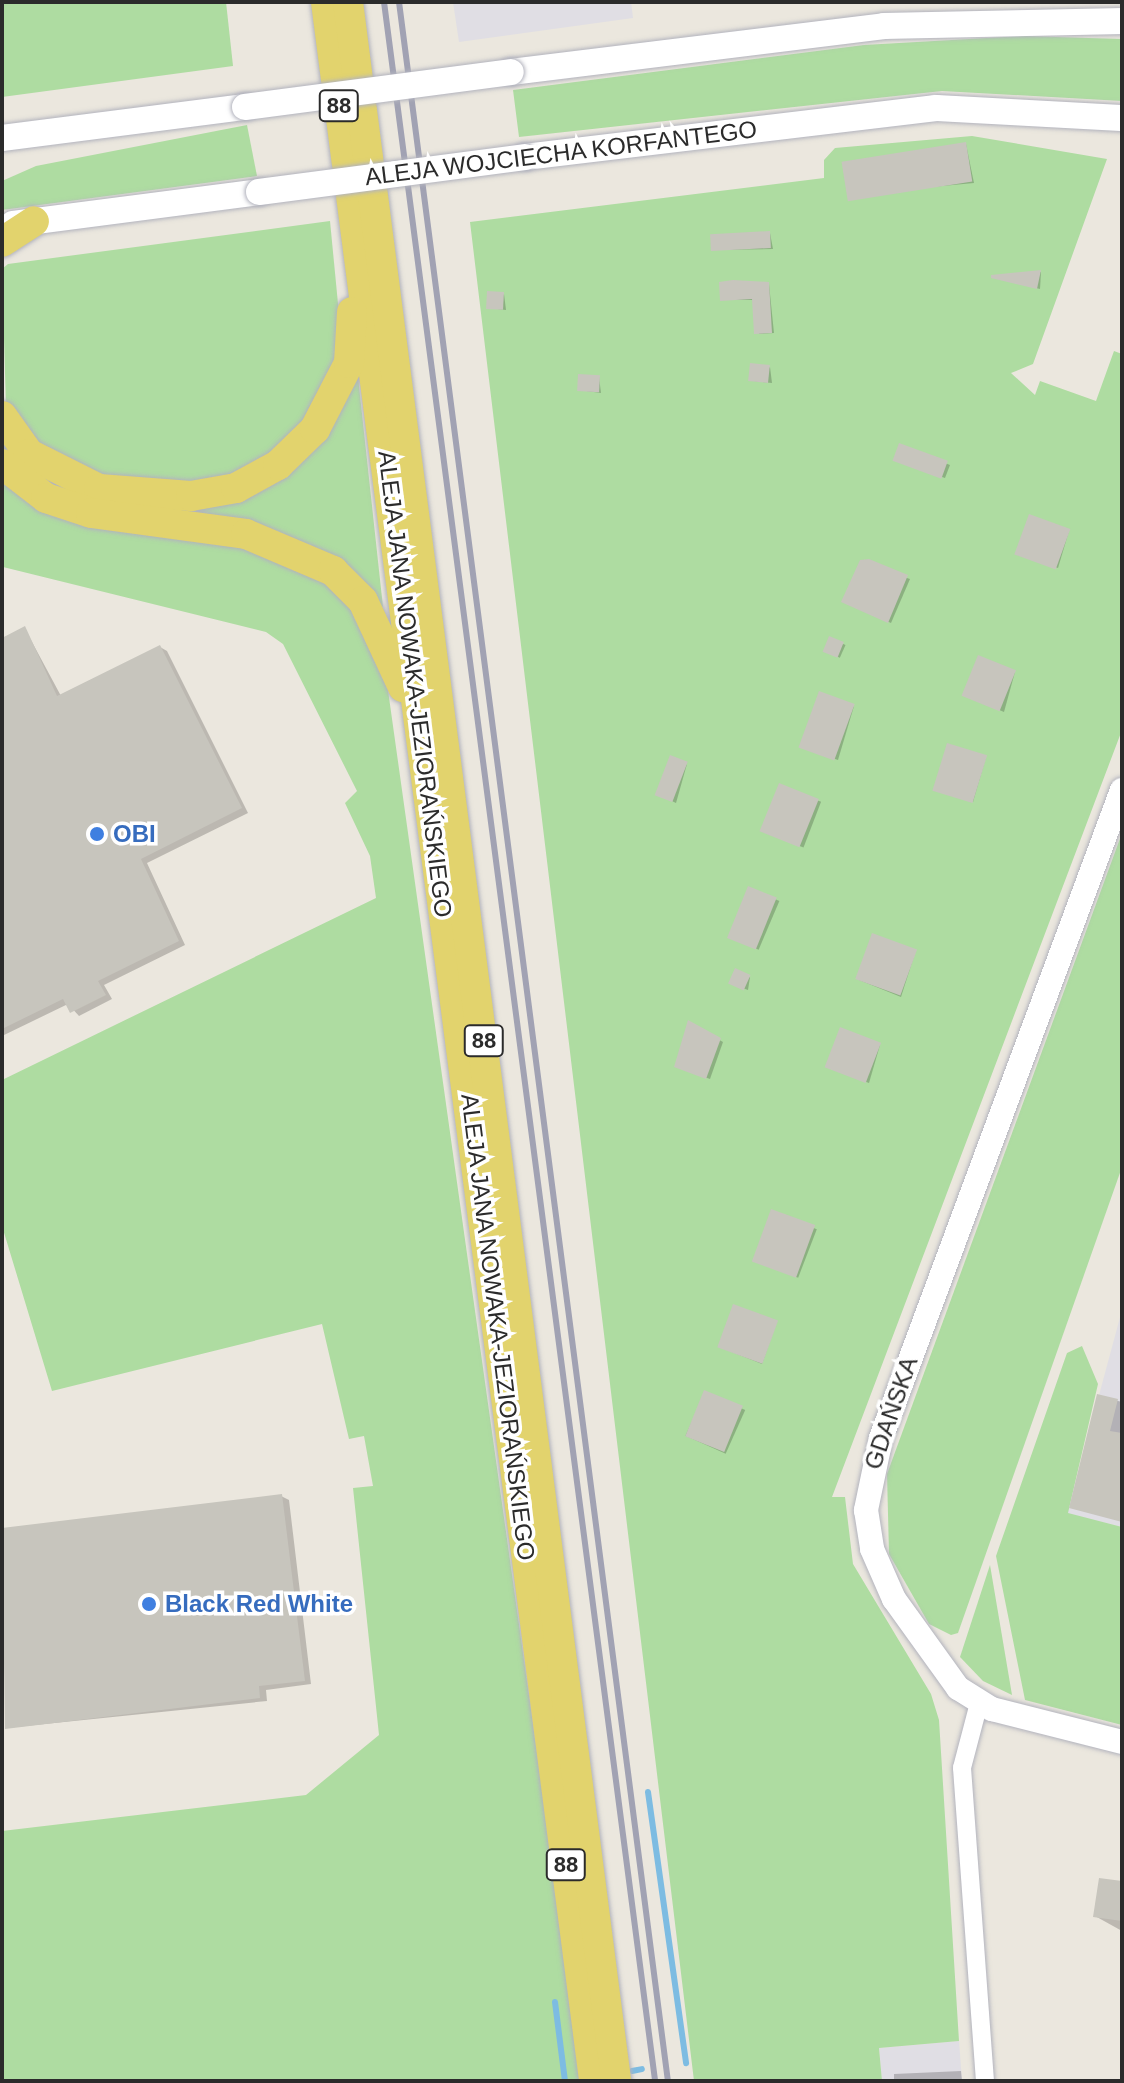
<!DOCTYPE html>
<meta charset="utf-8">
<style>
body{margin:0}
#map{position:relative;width:1124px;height:2083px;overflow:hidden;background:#ebe7de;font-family:Arial,sans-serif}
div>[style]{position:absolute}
.industrial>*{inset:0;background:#e0dee4}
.green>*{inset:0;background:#aedca1}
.shadow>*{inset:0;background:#0003;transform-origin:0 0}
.stream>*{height:6px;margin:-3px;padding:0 3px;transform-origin:3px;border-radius:3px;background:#7dbce2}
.building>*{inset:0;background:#c7c5bd;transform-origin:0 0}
.roads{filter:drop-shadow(0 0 2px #b2b3bd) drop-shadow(0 0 2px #b2b3bd)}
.minor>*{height:18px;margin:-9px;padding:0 9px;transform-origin:9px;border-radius:9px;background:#fff}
.tertiary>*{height:24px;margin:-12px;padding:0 12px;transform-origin:12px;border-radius:12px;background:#fff}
.secondary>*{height:26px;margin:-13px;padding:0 13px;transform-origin:13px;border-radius:13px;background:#fff}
.primary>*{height:30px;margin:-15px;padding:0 15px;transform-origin:15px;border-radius:15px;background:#e2d36d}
.rail>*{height:6px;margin:-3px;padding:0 3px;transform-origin:3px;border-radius:3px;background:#a1a2b3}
.bridges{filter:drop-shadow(0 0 2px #b2b3bd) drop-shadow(0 0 2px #b2b3bd)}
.secondary-bridge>*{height:26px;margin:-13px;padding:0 13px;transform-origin:13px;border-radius:13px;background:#fff}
.dots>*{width:22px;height:22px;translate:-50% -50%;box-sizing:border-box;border:4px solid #fff;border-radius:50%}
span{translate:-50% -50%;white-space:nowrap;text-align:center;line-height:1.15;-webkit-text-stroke:7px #fff;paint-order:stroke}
.shield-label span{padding:2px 6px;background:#fff;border:2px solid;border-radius:6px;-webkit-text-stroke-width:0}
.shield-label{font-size:22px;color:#2b2b2b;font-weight:700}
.street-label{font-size:24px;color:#2b2b2b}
.shop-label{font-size:24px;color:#366cbe;font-weight:700}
.left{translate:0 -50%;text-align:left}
.frame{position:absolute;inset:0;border:4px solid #2b2b2b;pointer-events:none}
</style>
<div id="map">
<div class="industrial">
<div style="clip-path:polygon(453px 2px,631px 2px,633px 18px,459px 42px)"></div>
<div style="clip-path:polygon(1122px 1310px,1122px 1527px,1067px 1514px)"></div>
<div style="clip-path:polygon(959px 2041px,962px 2081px,882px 2081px,879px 2048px)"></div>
</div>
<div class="green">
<div style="clip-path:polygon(2px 2px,226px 2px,233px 66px,2px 97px)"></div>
<div style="clip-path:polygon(1023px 36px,1122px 39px,1122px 101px,942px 91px,519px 137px,513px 90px,864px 45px)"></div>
<div style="clip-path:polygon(247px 125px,257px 176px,2px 210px,2px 181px,36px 166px)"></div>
<div style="clip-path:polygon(972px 136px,1107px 159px,1033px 364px,1011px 373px,1035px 395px,1040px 381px,1096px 401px,1114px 351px,1122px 354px,1122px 730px,832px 1497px,845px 1497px,853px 1564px,931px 1694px,939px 1720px,959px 2041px,879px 2048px,882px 2081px,694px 2081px,470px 222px,824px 178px,824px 160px,835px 148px)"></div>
<div style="clip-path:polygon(330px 221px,342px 345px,318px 405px,278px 454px,220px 481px,118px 483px,55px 462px,6px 407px,2px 269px,8px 264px)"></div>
<div style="clip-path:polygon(358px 377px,383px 607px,349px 569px,73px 500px,2px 450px,2px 440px,63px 489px,224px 501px)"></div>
<div style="clip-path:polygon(2px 479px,219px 539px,341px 588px,386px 676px,583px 2081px,2px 2081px,2px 1831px,306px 1795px,379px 1735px,353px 1488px,373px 1486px,364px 1436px,349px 1439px,322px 1324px,52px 1391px,2px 1226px,2px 1080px,376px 898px,370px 856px,345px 803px,357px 791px,283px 644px,266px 632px,3px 567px)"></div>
<div style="clip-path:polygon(1122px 833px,1122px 1167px,958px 1633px,951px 1635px,929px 1624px,889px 1554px,887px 1474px)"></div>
<div style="clip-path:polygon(1082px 1346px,1098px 1384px,1068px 1513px,1122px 1527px,1122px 1725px,1025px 1700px,996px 1556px,1067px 1353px)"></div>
<div style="clip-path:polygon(990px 1565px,1012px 1695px,983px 1681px,960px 1657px)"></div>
</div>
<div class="shadow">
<div style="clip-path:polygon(966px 144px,974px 183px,847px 195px)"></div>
<div style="clip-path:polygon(770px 233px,773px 249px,713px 250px)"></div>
<div style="clip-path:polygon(1041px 272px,1040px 289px,993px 277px)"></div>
<div style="clip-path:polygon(769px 284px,774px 333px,759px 334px,754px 300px,722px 300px)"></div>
<div style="clip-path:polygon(504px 294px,506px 310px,488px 308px)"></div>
<div style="clip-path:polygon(770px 367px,772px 383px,754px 381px)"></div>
<div style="clip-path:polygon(599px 377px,601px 393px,579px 390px)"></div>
<div style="clip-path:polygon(901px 446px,950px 465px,945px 478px,899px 462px)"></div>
<div style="clip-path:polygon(1069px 531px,1058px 568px,1018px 555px)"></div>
<div style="clip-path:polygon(861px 563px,910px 579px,891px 623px,843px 601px)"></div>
<div style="clip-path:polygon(25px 629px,61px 696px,160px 647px,167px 651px,248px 813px,147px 863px,185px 945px,104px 985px,112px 999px,79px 1016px,68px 1004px,2px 1036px,2px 638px)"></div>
<div style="left:830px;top:638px;width:17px;height:14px;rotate:24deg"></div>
<div style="clip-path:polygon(1015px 672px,1004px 712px,964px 695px)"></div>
<div style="clip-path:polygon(854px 706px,838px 760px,804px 748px)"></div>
<div style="clip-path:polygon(986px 757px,973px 802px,936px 791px)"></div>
<div style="clip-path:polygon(687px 764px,676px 803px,657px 794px)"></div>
<div style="left:780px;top:786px;width:44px;height:49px;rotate:21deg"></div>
<div style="left:749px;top:888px;width:33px;height:53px;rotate:23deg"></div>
<div style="clip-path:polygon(916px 950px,901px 997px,859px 980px)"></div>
<div style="clip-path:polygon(750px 977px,748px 990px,734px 985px)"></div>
<div style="clip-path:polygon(689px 1023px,723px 1042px,710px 1079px,679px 1068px)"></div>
<div style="clip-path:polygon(880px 1045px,869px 1083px,830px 1068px)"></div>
<div style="left:772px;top:1212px;width:48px;height:52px;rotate:21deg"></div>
<div style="clip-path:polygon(777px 1321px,762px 1364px,722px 1348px)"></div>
<div style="left:705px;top:1392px;width:44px;height:48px;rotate:24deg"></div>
<div style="clip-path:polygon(1099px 1396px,1122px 1402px,1122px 1521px)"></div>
<div style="clip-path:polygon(281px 1496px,289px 1500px,311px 1684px,266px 1690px,267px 1701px,6px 1728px,2px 1530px)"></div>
<div style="clip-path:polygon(1122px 1883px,1122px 1931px,1095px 1916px)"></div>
<div style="clip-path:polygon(961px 2071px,962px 2081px,894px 2081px,894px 2074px)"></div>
</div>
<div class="stream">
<div style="left:648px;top:1792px;width:274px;rotate:82deg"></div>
<div style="left:555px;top:2002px;width:80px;rotate:82.8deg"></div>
<div style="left:632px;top:2071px;width:10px;rotate:-11deg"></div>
</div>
<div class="building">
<div style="left:966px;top:142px;width:40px;height:126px;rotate:81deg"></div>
<div style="left:770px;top:231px;width:17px;height:60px;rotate:87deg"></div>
<div style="clip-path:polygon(1041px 270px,1037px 289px,991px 278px,991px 275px)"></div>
<div style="clip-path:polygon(733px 280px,769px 282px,772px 333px,754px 334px,752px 299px,720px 301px,719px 282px)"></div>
<div style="left:487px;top:291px;width:17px;height:18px;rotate:3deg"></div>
<div style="left:750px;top:363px;width:20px;height:18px;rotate:6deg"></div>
<div style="left:578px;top:374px;width:22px;height:17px;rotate:3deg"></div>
<div style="left:899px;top:443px;width:52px;height:19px;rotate:20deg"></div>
<div style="left:1029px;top:514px;width:44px;height:43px;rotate:20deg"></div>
<div style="clip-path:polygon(869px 559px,908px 575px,888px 623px,841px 602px,860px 560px)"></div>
<div style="clip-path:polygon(25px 626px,57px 696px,160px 645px,242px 808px,141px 859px,179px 941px,98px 981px,106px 995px,70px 1013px,63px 999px,2px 1029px,2px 638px)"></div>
<div style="left:829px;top:636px;width:16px;height:17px;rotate:22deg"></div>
<div style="left:978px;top:655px;width:41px;height:44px;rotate:22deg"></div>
<div style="left:819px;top:691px;width:38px;height:60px;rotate:20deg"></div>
<div style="left:947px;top:743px;width:42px;height:50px;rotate:17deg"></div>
<div style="left:670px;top:755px;width:19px;height:43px;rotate:21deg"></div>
<div style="left:779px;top:783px;width:43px;height:52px;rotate:22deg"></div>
<div style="left:748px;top:886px;width:31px;height:56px;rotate:22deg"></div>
<div style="left:872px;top:933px;width:48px;height:49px;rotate:20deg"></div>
<div style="left:735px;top:968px;width:17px;height:17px;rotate:24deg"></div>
<div style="clip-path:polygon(688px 1020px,721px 1038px,706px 1079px,674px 1067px)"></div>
<div style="left:840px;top:1027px;width:44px;height:43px;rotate:21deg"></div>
<div style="left:771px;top:1209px;width:47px;height:56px;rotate:20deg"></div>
<div style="left:733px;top:1304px;width:48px;height:46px;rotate:20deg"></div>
<div style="left:704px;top:1390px;width:42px;height:50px;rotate:22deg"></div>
<div style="clip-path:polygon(1097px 1394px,1118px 1399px,1110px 1431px,1122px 1433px,1122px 1522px,1069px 1508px)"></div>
<div style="clip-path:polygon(282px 1494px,305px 1681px,259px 1686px,260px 1698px,5px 1729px,2px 1528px)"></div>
<div style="clip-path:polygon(1099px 1878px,1122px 1881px,1122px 1921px,1093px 1917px)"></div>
</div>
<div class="roads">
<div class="minor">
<div style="left:979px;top:1703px;width:67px;rotate:104.7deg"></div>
<div style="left:962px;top:1768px;width:314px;rotate:85.8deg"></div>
</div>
<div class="tertiary">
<div style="left:1122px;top:790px;width:691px;rotate:110.4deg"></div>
<div style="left:881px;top:1438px;width:74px;rotate:101.8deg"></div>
<div style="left:866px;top:1510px;width:39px;rotate:81deg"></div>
<div style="left:872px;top:1549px;width:55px;rotate:66.3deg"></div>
<div style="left:894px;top:1599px;width:110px;rotate:54.3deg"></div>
<div style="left:958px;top:1688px;width:40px;rotate:32deg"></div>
<div style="left:992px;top:1709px;width:134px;rotate:14.2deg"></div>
</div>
<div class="secondary">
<div style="left:511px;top:72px;width:376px;rotate:-7deg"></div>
<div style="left:884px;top:26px;width:238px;rotate:-1.2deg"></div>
<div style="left:2px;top:138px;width:245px;rotate:-7.3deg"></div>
<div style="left:525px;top:157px;width:414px;rotate:-6.8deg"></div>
<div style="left:936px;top:108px;width:186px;rotate:3.1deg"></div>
<div style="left:13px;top:224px;width:248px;rotate:-7.4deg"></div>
</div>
<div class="primary">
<div style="left:326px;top:2px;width:2096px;rotate:82.65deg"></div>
<div style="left:348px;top:2px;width:2096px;rotate:82.65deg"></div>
<div style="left:2px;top:242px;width:38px;rotate:-33deg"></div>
<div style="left:2px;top:416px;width:47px;rotate:54.6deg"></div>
<div style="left:29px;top:454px;width:78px;rotate:26.6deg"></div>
<div style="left:99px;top:489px;width:92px;rotate:4.4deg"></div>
<div style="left:191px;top:496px;width:46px;rotate:-10.1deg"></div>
<div style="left:236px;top:488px;width:48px;rotate:-28.7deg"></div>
<div style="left:278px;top:465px;width:52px;rotate:-44.2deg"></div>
<div style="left:315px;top:429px;width:74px;rotate:-62.7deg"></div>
<div style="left:349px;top:363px;width:51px;rotate:-86.6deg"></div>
<div style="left:2px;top:464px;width:56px;rotate:37.7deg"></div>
<div style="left:46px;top:498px;width:47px;rotate:18.4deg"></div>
<div style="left:91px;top:513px;width:156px;rotate:7.7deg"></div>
<div style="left:246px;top:534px;width:95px;rotate:23deg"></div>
<div style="left:333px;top:571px;width:42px;rotate:45deg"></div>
<div style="left:363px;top:601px;width:95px;rotate:65.1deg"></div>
</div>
</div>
<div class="rail">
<div style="left:384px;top:2px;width:2097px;rotate:82.57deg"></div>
<div style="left:399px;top:2px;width:2096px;rotate:82.63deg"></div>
</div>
<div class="bridges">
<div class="secondary-bridge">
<div style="left:245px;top:107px;width:268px;rotate:-7.5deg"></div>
<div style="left:259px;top:192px;width:268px;rotate:-7.5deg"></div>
</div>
</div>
<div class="dots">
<div style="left:97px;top:834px;background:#3f7fe0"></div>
<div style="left:149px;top:1604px;background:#3f7fe0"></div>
</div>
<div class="shield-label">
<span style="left:339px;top:106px">88</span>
<span style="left:484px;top:1041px">88</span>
<span style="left:566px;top:1865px">88</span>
</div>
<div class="street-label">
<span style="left:561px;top:153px;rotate:-7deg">ALEJA WOJCIECHA KORFANTEGO</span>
<span style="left:415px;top:684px;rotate:83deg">ALEJA JANA NOWAKA-JEZIORAŃSKIEGO</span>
<span style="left:498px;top:1327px;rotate:83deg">ALEJA JANA NOWAKA-JEZIORAŃSKIEGO</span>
<span style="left:891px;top:1413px;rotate:-71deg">GDAŃSKA</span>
</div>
<div class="shop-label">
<span class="left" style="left:113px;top:834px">OBI</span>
<span class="left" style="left:165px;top:1604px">Black Red White</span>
</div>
<div class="frame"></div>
</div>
